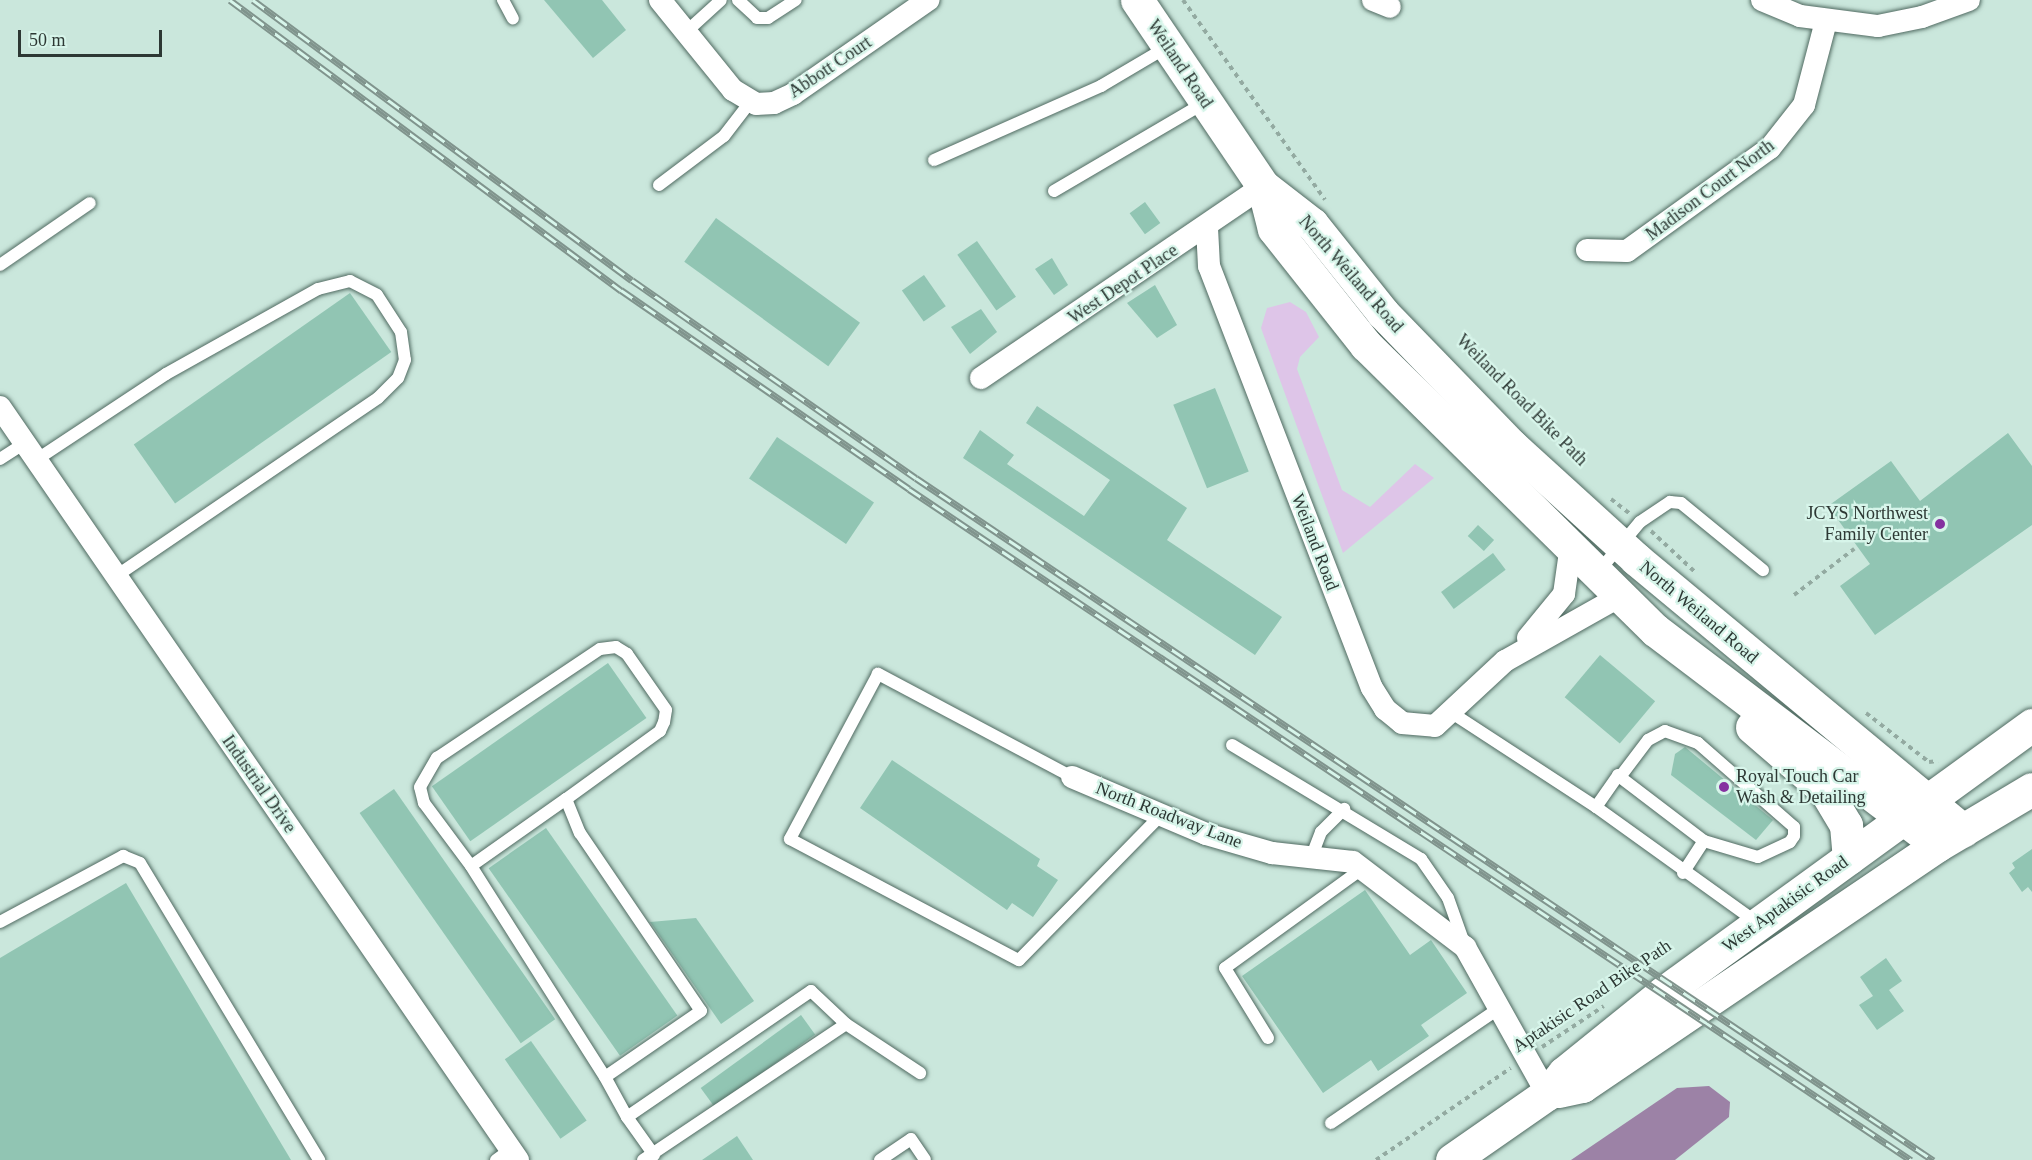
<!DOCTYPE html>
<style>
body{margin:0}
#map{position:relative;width:2032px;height:1160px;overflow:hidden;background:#cae7dc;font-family:"Times New Roman",serif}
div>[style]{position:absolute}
.green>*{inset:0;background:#dec5e8}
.water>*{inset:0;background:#9c82a6}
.building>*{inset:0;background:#91c5b3;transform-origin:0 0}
.path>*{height:4px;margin-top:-2px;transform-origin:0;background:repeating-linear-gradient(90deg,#93aaa1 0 4.5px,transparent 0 9px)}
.roads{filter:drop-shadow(0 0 2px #506a61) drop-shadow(0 0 2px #506a61)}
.service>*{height:12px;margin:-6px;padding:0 6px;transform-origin:6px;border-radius:6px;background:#fff}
.minor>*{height:22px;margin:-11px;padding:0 11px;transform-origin:11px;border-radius:11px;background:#fff}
.secondary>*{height:33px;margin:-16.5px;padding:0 16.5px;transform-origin:16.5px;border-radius:16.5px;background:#fff}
.rail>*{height:7px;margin-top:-3.5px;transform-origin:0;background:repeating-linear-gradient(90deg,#d7f5ea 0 14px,#80948d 0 28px);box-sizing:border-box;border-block:2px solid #80948d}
.dots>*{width:16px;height:16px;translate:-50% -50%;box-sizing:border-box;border:3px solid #d7f5ea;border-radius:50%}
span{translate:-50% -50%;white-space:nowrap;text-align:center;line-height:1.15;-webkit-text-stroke:4.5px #d7f5ea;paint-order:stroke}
.street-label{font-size:18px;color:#2d3834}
.poi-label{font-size:18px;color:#2d3834}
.right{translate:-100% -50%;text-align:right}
.left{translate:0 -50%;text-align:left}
.scale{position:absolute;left:18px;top:30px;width:144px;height:27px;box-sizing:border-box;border:3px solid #2d3834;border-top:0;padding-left:8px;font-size:18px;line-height:21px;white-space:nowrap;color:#2d3834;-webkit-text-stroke:4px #d7f5ea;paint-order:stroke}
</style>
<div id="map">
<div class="green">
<div style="clip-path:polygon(1290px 302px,1306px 312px,1319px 337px,1300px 357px,1297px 369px,1342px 490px,1370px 507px,1415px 464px,1434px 478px,1343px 553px,1261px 328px,1267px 308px)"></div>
</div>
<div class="water">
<div style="clip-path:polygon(1709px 1086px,1730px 1102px,1729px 1117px,1675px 1160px,1571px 1160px,1677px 1088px)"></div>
</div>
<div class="building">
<div style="clip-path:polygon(544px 0,602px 0,626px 30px,593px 58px)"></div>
<div style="left:1145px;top:202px;width:26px;height:19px;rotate:54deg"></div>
<div style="left:716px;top:218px;width:178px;height:54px;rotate:36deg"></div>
<div style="left:977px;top:241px;width:68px;height:24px;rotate:55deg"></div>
<div style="clip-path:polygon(1052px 258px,1068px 285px,1054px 295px,1035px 269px)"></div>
<div style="left:924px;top:275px;width:38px;height:27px;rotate:55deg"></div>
<div style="clip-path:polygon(1155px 285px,1177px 325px,1157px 338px,1127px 303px)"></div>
<div style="left:350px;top:293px;width:72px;height:264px;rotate:55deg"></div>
<div style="clip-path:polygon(981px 309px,997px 332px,970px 354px,951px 327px)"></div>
<div style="left:1215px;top:388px;width:90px;height:45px;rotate:68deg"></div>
<div style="clip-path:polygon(1037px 406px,1187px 508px,1167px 540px,1282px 617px,1255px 655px,963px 458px,980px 430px,1014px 455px,1007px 464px,1084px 516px,1110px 480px,1026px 423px)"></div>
<div style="clip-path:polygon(2008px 433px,2032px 466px,2032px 525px,1875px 635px,1840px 586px,1870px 564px,1828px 506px,1891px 461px,1920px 501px)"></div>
<div style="left:777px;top:437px;width:117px;height:50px;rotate:34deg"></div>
<div style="left:1478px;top:525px;width:22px;height:15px;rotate:43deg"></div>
<div style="left:1493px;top:553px;width:21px;height:65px;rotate:53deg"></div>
<div style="left:1600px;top:655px;width:72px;height:55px;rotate:40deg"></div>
<div style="left:608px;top:663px;width:67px;height:215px;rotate:55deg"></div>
<div style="clip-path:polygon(1685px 747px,1773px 820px,1756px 840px,1671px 775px,1675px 754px)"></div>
<div style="clip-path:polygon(892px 760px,1040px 859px,1037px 866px,1058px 880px,1033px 917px,1012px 903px,1007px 910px,860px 808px)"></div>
<div style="left:394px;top:789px;width:281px;height:42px;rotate:55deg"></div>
<div style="left:546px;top:828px;width:229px;height:70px;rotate:55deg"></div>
<div style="clip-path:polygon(2032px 849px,2032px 892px,2028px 887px,2022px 892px,2009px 873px,2015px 868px,2012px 863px)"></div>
<div style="clip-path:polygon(126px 883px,291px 1160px,0 1160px,0 958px)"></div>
<div style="clip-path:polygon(1365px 890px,1410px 955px,1431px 940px,1467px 993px,1421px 1025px,1429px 1036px,1378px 1071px,1371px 1060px,1323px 1093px,1242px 976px)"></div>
<div style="clip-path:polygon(696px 918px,754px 1001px,721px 1024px,650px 922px)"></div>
<div style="clip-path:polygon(1886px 958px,1902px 981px,1889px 990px,1904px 1011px,1877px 1030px,1859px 1005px,1873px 996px,1860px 977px)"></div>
<div style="left:801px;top:1015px;width:24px;height:124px;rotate:54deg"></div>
<div style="left:531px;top:1041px;width:97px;height:32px;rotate:55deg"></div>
<div style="clip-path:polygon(737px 1136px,753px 1160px,702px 1160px)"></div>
</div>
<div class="path">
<div style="left:1183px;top:0;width:245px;rotate:54.6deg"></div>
<div style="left:1611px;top:499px;width:23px;rotate:38deg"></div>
<div style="left:1651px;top:531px;width:62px;rotate:43deg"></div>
<div style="left:1794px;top:595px;width:76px;rotate:-37.5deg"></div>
<div style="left:1866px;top:713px;width:80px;rotate:37.9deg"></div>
<div style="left:1929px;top:762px;width:9px;rotate:-6deg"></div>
<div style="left:1542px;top:1047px;width:74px;rotate:-33.5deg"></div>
<div style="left:1376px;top:1160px;width:163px;rotate:-34.3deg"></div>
</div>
<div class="roads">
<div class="service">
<div style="left:503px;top:0;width:21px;rotate:62deg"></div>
<div style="left:738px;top:0;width:26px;rotate:43deg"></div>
<div style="left:757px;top:18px;width:11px"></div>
<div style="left:768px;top:18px;width:33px;rotate:-33deg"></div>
<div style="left:686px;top:32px;width:47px;rotate:-42.4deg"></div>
<div style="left:934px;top:160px;width:183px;rotate:-23.9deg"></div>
<div style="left:1101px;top:86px;width:77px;rotate:-30.6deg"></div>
<div style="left:659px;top:185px;width:81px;rotate:-37deg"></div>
<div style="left:724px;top:136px;width:44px;rotate:-52.4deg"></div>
<div style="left:1054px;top:191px;width:174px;rotate:-30.4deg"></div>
<div style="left:0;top:265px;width:109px;rotate:-34.6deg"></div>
<div style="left:0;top:459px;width:30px;rotate:-33deg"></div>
<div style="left:36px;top:460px;width:156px;rotate:-33.5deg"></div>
<div style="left:166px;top:374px;width:174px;rotate:-29.2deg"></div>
<div style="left:318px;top:289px;width:33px;rotate:-14deg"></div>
<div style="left:350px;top:281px;width:30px;rotate:27deg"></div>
<div style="left:377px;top:295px;width:44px;rotate:57deg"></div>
<div style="left:401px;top:332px;width:28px;rotate:82deg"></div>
<div style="left:405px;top:360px;width:19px;rotate:111deg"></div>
<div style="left:398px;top:378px;width:28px;rotate:135deg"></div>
<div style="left:378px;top:398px;width:317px;rotate:145.8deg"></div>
<div style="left:1599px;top:571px;width:64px;rotate:-50.1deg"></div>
<div style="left:1640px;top:522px;width:36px;rotate:-34deg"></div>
<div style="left:1670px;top:502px;width:11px;rotate:5deg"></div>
<div style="left:1681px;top:503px;width:106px;rotate:39.3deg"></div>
<div style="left:1452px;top:713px;width:172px;rotate:33.1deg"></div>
<div style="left:1596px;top:807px;width:39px;rotate:-55deg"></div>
<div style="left:1618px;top:775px;width:3px;rotate:45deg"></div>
<div style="left:1620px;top:777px;width:106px;rotate:37.3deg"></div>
<div style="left:1704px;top:841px;width:56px;rotate:16.5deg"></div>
<div style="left:1758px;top:857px;width:35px;rotate:-25deg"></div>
<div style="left:1790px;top:842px;width:7px;rotate:-56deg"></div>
<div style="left:1794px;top:836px;width:9px;rotate:-90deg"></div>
<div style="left:1794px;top:827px;width:128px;rotate:-138.8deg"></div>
<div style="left:1698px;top:743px;width:35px;rotate:-160deg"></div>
<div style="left:1665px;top:731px;width:19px;rotate:152deg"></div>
<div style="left:1648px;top:740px;width:46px;rotate:127.1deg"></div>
<div style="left:1232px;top:745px;width:221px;rotate:31.1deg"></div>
<div style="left:1421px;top:859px;width:47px;rotate:55.3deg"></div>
<div style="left:1448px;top:898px;width:48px;rotate:70.4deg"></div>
<div style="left:1072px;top:777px;width:220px;rotate:-152deg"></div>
<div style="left:878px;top:674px;width:187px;rotate:118.1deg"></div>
<div style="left:790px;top:839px;width:259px;rotate:27.9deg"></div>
<div style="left:1019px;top:960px;width:203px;rotate:-45.6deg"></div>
<div style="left:566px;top:799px;width:116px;rotate:144.8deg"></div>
<div style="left:471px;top:866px;width:79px;rotate:-126.7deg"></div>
<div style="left:424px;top:803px;width:16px;rotate:-104deg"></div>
<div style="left:420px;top:787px;width:34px;rotate:-60deg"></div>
<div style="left:437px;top:758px;width:196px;rotate:-33.8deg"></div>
<div style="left:600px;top:649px;width:16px;rotate:-7deg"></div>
<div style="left:616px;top:647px;width:13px;rotate:32deg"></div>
<div style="left:627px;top:654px;width:68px;rotate:55.1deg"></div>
<div style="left:666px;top:710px;width:12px;rotate:99deg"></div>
<div style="left:664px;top:722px;width:10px;rotate:114deg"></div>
<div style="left:660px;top:731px;width:116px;rotate:144.1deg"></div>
<div style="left:566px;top:799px;width:37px;rotate:68deg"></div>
<div style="left:580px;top:833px;width:215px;rotate:55.8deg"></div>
<div style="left:701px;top:1011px;width:116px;rotate:145.5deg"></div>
<div style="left:605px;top:1077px;width:46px;rotate:61.2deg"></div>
<div style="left:1596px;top:807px;width:197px;rotate:35.7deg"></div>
<div style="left:1311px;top:858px;width:28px;rotate:-69deg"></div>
<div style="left:1321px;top:832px;width:33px;rotate:-45deg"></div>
<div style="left:471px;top:866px;width:250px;rotate:57.6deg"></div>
<div style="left:1683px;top:873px;width:38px;rotate:-57deg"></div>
<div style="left:0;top:922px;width:140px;rotate:-28.2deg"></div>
<div style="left:123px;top:856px;width:18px;rotate:22deg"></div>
<div style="left:140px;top:863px;width:347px;rotate:58.9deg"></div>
<div style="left:1268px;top:1038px;width:82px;rotate:-121.6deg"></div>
<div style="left:1225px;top:968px;width:169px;rotate:-35.9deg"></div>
<div style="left:1331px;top:1123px;width:206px;rotate:-34.3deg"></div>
<div style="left:654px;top:1155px;width:47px;rotate:-125.4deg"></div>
<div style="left:627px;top:1117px;width:223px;rotate:-34.4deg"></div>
<div style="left:811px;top:991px;width:48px;rotate:43.3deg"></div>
<div style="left:496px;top:1160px;width:19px;rotate:-36deg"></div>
<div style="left:643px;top:1160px;width:244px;rotate:-33.8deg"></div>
<div style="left:846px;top:1024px;width:89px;rotate:33.5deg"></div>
<div style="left:880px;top:1160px;width:37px;rotate:-34deg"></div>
<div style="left:911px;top:1139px;width:25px;rotate:56deg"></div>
</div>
<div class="minor">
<div style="left:660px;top:0;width:116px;rotate:51deg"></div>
<div style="left:733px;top:90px;width:27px;rotate:31deg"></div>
<div style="left:756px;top:104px;width:18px;rotate:-3deg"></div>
<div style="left:774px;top:103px;width:21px;rotate:-25deg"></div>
<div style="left:793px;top:94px;width:165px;rotate:-34.8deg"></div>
<div style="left:1373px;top:0;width:18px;rotate:22deg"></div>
<div style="left:1762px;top:0;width:41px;rotate:22.8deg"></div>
<div style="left:1800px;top:16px;width:79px;rotate:7.3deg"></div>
<div style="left:1878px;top:26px;width:45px;rotate:-11.6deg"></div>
<div style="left:1922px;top:17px;width:50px;rotate:-19.9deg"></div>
<div style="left:1207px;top:228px;width:38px;rotate:87deg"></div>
<div style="left:1209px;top:266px;width:452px;rotate:68.9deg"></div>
<div style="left:1372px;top:688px;width:25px;rotate:58deg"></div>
<div style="left:1385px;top:709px;width:22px;rotate:39deg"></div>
<div style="left:1402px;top:723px;width:33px;rotate:5deg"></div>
<div style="left:1435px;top:726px;width:96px;rotate:-42.9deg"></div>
<div style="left:1505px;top:661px;width:134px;rotate:-29.4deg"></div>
<div style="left:1587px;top:250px;width:40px;rotate:1.4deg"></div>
<div style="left:1627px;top:251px;width:176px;rotate:-35.8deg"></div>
<div style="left:1770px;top:148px;width:55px;rotate:-51.7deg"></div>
<div style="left:1804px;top:105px;width:87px;rotate:-75.3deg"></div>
<div style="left:981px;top:378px;width:341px;rotate:-34.2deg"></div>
<div style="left:0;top:407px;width:914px;rotate:55.48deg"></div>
<div style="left:1528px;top:638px;width:57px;rotate:-50.7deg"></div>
<div style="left:1564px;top:594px;width:49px;rotate:-81.9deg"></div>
<div style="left:1072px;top:777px;width:146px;rotate:23deg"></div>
<div style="left:1206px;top:834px;width:69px;rotate:16.1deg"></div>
<div style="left:1272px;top:853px;width:81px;rotate:6.3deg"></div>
<div style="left:1353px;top:862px;width:141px;rotate:37.2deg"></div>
<div style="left:1465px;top:947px;width:168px;rotate:60.8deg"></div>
</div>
<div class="secondary">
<div style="left:1137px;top:0;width:225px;rotate:55.9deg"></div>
<div style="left:1263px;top:186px;width:62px;rotate:37.8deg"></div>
<div style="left:1312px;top:224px;width:114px;rotate:51.4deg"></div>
<div style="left:1383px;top:313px;width:185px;rotate:45.9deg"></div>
<div style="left:1512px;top:446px;width:168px;rotate:42.3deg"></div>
<div style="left:1636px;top:559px;width:425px;rotate:39.7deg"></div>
<div style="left:1263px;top:186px;width:44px;rotate:75.7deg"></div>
<div style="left:1274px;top:229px;width:148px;rotate:51.6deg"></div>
<div style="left:1366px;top:345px;width:406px;rotate:44.6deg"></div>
<div style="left:1655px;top:630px;width:355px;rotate:37.2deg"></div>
<div style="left:1752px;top:727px;width:96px;rotate:40.8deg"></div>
<div style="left:1825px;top:790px;width:41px;rotate:59deg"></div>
<div style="left:1846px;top:825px;width:33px;rotate:85deg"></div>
<div style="left:1558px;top:1091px;width:25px;rotate:-12deg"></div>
<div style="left:1582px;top:1086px;width:430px;rotate:-34.1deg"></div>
<div style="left:1938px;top:845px;width:109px;rotate:-30.8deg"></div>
<div style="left:1452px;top:1160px;width:116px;rotate:-34.8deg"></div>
<div style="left:1547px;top:1094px;width:27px;rotate:-51deg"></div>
<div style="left:1564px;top:1073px;width:127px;rotate:-38.9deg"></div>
<div style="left:1663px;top:993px;width:456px;rotate:-36deg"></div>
</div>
</div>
<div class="rail">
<div style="left:230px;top:0;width:487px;rotate:36.6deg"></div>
<div style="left:621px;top:290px;width:350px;rotate:34.6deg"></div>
<div style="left:909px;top:489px;width:1206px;rotate:33.81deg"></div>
<div style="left:253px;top:0;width:471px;rotate:36.5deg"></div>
<div style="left:632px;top:280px;width:346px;rotate:34.9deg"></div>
<div style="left:916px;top:478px;width:1225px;rotate:33.85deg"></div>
</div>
<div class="dots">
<div style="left:1940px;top:524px;background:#8531a0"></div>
<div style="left:1724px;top:787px;background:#8531a0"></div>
</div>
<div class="street-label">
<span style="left:1180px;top:64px;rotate:56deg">Weiland Road</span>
<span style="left:830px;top:67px;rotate:-34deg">Abbott Court</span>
<span style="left:1710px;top:190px;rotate:-37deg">Madison Court North</span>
<span style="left:1351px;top:274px;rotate:49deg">North Weiland Road</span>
<span style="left:1123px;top:284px;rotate:-34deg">West Depot Place</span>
<span style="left:1522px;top:400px;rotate:45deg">Weiland Road Bike Path</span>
<span style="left:1315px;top:542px;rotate:69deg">Weiland Road</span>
<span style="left:1699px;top:612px;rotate:40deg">North Weiland Road</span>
<span style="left:259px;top:784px;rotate:55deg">Industrial Drive</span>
<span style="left:1169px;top:815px;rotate:21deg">North Roadway Lane</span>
<span style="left:1785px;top:904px;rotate:-36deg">West Aptakisic Road</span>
<span style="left:1592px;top:996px;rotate:-34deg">Aptakisic Road Bike Path</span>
</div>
<div class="poi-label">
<span class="right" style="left:1928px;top:524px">JCYS Northwest<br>Family Center</span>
<span class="left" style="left:1736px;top:787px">Royal Touch Car<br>Wash &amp; Detailing</span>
</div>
<div class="scale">50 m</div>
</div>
